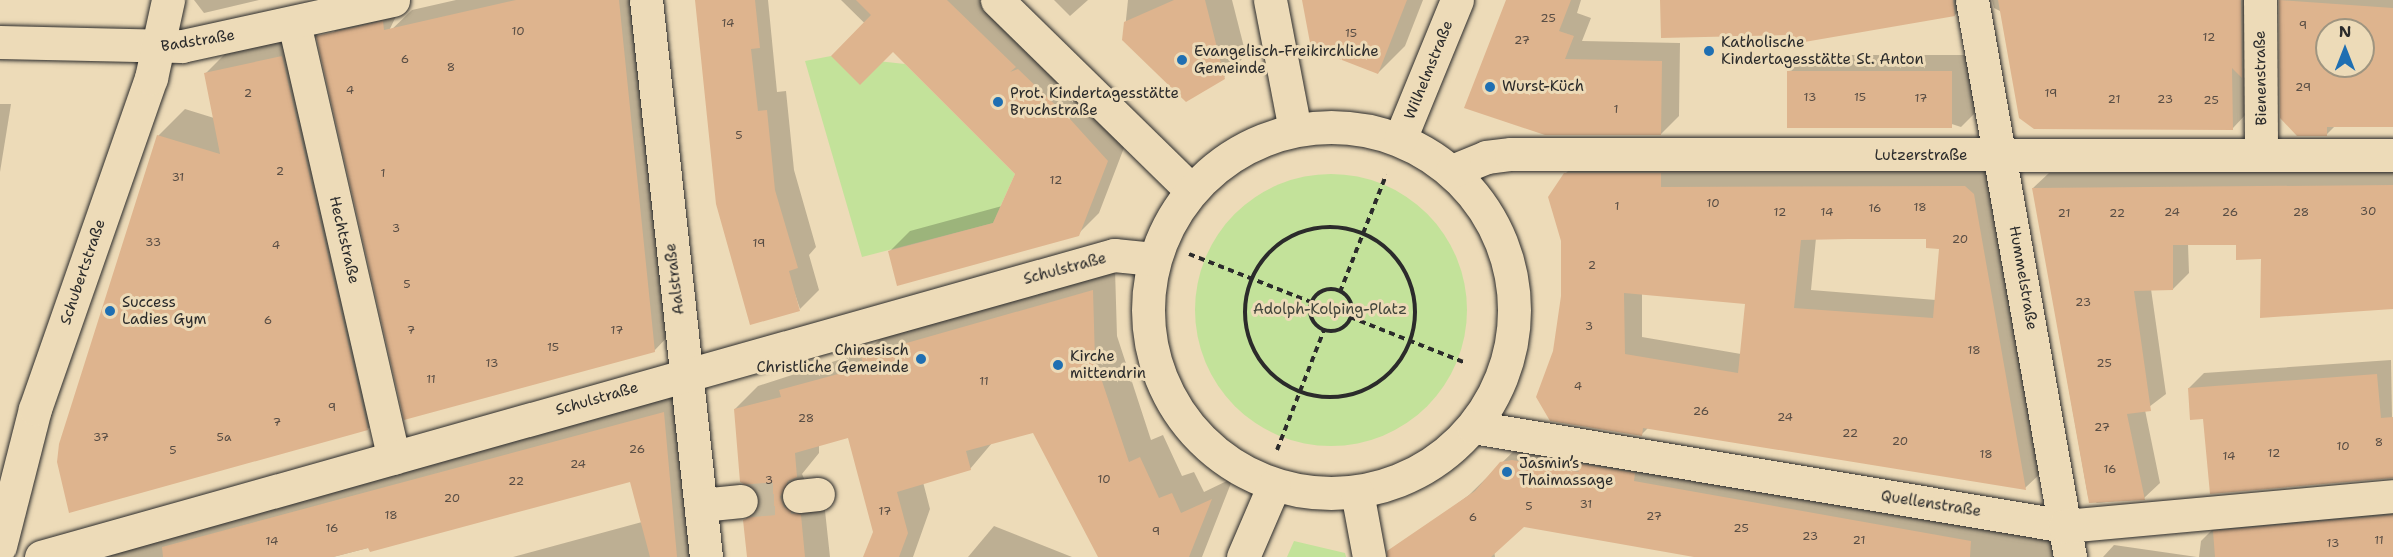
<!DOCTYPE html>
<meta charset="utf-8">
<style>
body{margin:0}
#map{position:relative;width:2393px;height:557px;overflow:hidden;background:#eddbb8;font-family:"Shantell Sans",sans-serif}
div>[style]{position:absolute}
.green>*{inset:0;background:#c3e29a}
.round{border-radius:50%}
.shadow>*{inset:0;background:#0003}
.building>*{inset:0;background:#deb48e;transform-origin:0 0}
.minor-tunnel>*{height:33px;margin-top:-16.5px;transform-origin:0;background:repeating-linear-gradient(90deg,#c6b89c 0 33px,transparent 0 49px)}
.path>*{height:4px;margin-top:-2px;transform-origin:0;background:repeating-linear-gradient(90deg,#2b2b2b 0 6px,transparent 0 10.5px)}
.path>.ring{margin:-2px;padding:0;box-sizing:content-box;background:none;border:4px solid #2b2b2b;border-radius:50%}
.roads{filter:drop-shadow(0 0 2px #2b2b2b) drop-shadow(0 0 2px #2b2b2b)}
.minor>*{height:33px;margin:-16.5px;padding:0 16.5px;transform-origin:16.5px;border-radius:16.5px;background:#eddbb8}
.minor>.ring{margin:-16.5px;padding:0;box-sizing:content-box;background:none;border:33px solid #eddbb8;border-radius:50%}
.dots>*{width:16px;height:16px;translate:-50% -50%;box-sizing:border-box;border:3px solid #eddbb8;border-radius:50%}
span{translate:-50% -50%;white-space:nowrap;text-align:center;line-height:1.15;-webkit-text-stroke:6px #eddbb8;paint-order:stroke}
.number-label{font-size:12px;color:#584d44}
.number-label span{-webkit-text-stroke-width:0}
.street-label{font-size:15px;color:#2b2b2b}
.poi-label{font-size:15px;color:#2b2b2b}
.left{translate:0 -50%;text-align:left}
.right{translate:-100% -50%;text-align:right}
.park-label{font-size:15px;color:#42463c}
.north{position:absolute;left:2315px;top:18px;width:60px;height:60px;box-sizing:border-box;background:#eddbb8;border:2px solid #9f9580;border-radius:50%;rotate:0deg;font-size:16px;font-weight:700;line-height:24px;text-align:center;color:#2b2b2b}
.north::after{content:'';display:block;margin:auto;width:21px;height:27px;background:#1f6fb2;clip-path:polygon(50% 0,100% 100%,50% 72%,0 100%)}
</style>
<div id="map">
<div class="green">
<div style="clip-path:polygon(831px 56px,905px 64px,1015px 174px,993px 223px,862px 257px,805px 61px)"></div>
<div class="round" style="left:1195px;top:174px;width:272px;height:272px"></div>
<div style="clip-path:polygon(1294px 541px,1345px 553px,1346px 557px,1287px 557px)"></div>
</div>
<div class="shadow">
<div style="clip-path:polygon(194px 0,259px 0,204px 13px)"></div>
<div style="clip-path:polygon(456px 0,640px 0,673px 331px,654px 351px,320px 46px,339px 27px,397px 14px,388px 33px,412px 10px)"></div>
<div style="clip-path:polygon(696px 0,768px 0,777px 92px,786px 91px,794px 170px,816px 247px,809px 255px,819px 290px,800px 309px)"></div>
<div style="clip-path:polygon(841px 0,988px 0,1127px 140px,1099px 213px,1078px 234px,890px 251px,910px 231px,1002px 206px,1017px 173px)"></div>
<div style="clip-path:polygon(1054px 0,1088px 0,1070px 16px)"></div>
<div style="clip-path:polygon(1128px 0,1232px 0,1246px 55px,1224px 77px,1124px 39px)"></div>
<div style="clip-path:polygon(1304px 0,1423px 0,1405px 46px,1378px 73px)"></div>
<div style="clip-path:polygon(1508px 0,1581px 0,1577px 13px,1591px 18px,1582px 41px,1680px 43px,1679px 116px,1661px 134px,1545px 134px)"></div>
<div style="clip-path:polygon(1662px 0,1970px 0,1955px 15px,1789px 43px,1789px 33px)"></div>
<div style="clip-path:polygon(1992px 0,2257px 0,2248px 112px,2233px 128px,1994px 8px)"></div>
<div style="clip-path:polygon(evenodd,2280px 0,2393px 0,2393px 126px,2335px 126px,2326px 135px,2281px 117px,2280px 0,2327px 30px,2363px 30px,2363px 66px,2327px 66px,2327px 30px)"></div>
<div style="clip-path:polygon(309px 30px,394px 402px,368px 429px,158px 136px,185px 109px,214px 118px,206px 73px,233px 46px)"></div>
<div style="clip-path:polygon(1804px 55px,1967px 55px,1977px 111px,1961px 127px,1788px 71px)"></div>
<div style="clip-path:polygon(0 104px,11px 104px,0 172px)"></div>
<div style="clip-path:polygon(evenodd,1583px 156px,1983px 169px,1991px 176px,2043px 471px,2025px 488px,1649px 427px,1641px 435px,1555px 352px,1563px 296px,1565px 174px,1583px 156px,1816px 238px,1927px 238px,1940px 248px,1936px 300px,1811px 290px,1816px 238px,1583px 156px,1642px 293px,1747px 302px,1741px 354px,1642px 337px,1642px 293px)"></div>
<div style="clip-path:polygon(2393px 170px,2393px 308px,2237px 244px,2188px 244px,2189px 273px,2173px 289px,2151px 289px,2166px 394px,2145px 410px,2160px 483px,2144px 498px,2097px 503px,2088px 496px,2033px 188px,2049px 173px)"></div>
<div style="clip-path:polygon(1115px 269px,1117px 336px,1151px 440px,1163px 435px,1182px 476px,1194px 472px,1204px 492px,1233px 478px,1202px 557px,1100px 557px,1034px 432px,992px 443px,970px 469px,923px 482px,930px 509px,913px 557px,865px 557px,875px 532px,849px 437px,819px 445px,819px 453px,802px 474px,807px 485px,823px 492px,830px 557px,748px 557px,745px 520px,761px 500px,735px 409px,758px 386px,869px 350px,885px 334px)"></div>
<div style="clip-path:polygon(2391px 360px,2393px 476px,2205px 417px,2189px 388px,2204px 373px)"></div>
<div style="clip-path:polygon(690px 387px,704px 557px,513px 557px,642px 522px,631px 480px,333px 557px,65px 557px)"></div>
<div style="clip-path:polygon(1521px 444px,2051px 531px,2056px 557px,1725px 557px,1524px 526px,1494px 551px,1495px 557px,1409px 557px,1406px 542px,1469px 495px)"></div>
<div style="clip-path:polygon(2393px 502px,2393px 557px,2199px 557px,2201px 541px,2216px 526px)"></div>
<div style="clip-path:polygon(994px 526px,1072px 557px,968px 557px)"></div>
<div style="clip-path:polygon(2114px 545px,2197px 557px,2103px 557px)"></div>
</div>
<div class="building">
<div style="clip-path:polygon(516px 0,619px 0,655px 352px,404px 420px,316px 36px,383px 21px,384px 30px)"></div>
<div style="clip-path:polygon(695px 0,755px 0,760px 48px,751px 49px,758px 111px,767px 110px,775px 190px,798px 268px,789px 271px,800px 311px,750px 325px,716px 204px)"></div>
<div style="clip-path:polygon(856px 0,947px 0,1016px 67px,1010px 72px,1018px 69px,1070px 119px,1108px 161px,1079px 236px,897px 286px,888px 251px,993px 223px,1015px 174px,893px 52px,860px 85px,831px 56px,871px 15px)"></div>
<div style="clip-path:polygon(1174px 0,1205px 0,1225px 79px,1186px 102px,1122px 40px,1124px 22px)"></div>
<div style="clip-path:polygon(1302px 0,1407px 0,1378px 74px,1311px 48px)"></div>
<div style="clip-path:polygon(1506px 0,1571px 0,1559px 31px,1574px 36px,1565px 59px,1662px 61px,1661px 135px,1545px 135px,1464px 108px)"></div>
<div style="clip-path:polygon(1660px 0,1953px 0,1955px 16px,1787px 45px,1787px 35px,1661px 38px)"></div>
<div style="clip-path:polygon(1998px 0,2241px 0,2242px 78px,2232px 68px,2233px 130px,2034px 129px,2019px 118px)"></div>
<div style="clip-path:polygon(evenodd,2279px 0,2393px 8px,2393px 127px,2327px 127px,2327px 136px,2297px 136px,2280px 118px,2279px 0,2327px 30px,2363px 30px,2363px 66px,2327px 66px,2327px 30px)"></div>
<div style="clip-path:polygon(282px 56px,368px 430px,69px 513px,57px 462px,59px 444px,157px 135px,220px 154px,204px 73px)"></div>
<div style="left:1787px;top:71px;width:165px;height:57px"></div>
<div style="clip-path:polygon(evenodd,1564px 173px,1661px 173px,1661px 187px,1965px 186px,1974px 194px,2026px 490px,1643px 428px,1642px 436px,1550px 421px,1536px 397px,1553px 351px,1561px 296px,1561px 241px,1548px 197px,1564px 173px,1848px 239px,1926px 239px,1926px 248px,1939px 249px,1933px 318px,1794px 308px,1801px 240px,1848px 239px,1564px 173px,1624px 293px,1745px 304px,1738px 373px,1625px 354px,1624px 293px)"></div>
<div style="clip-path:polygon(2393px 185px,2393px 309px,2260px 318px,2261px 259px,2236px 260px,2236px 245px,2173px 245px,2173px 290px,2134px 291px,2151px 411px,2127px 414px,2145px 500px,2089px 503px,2032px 188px)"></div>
<div style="clip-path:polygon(1093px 290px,1095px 360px,1129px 462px,1140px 457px,1159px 498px,1172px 493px,1181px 513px,1212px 499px,1189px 557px,1098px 557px,1033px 433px,966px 451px,971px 470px,897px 492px,908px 533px,899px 557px,863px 557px,873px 532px,848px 438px,795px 453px,797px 477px,788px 481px,780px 497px,784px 507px,801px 515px,805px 557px,747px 557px,743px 520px,752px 516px,760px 500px,756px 490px,740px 482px,734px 409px,781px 397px,779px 390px,864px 367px,861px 356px)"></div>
<div style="clip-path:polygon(2377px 374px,2381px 418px,2393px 417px,2393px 478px,2210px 494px,2203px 419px,2190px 420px,2188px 388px)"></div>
<div style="clip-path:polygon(664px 412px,677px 557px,650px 557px,630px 482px,370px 552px,368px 548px,333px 557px,163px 557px,162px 547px)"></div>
<div style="clip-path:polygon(1512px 460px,1579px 472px,1574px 463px,1635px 473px,1634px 481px,1971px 541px,1970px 557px,1694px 557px,1524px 527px,1491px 557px,1387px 557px,1387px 551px,1475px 491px,1500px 462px)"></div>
<div style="clip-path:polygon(2393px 515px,2393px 557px,2215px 557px,2213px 531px)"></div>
</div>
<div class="minor-tunnel">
<div style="left:741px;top:501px;width:58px;rotate:-4.9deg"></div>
</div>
<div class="path">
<div class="ring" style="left:1245px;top:227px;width:166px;height:166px"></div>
<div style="left:1189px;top:254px;width:131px;rotate:21.5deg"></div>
<div class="ring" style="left:1310px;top:289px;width:38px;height:38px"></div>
<div style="left:1340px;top:292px;width:126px;rotate:-68.5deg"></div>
<div style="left:1350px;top:317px;width:125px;rotate:21.6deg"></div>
<div style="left:1277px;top:450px;width:129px;rotate:-68.6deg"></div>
</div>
<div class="roads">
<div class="minor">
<div style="left:646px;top:0;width:560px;rotate:83.85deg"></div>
<div style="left:997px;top:0;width:272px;rotate:44.4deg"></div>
<div style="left:1270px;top:0;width:132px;rotate:79.1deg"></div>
<div style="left:1972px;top:0;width:566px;rotate:80.02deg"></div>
<div style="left:2260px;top:0;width:155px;rotate:89.6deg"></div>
<div style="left:294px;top:23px;width:446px;rotate:77.1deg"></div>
<div style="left:0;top:42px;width:182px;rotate:1.3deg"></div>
<div style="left:182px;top:46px;width:216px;rotate:-12.3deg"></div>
<div class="ring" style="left:1148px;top:127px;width:333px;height:333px"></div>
<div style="left:1400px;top:139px;width:150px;rotate:-67.7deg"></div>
<div style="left:1452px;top:171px;width:37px;rotate:-22deg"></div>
<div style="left:1486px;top:157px;width:25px;rotate:-7deg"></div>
<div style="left:1511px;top:154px;width:882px;rotate:0.06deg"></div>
<div style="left:1473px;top:427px;width:600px;rotate:9.49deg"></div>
<div style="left:2065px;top:526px;width:329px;rotate:-5.2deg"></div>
<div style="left:1357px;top:492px;width:66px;rotate:79.5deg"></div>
<div style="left:799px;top:496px;width:19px;rotate:-6deg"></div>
<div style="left:701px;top:505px;width:40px;rotate:-5.7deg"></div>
<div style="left:0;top:546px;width:141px;rotate:-75.7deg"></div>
<div style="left:35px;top:409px;width:351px;rotate:-70.7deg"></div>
<div style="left:151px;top:78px;width:80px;rotate:-77.7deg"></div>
<div style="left:41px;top:557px;width:1115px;rotate:-15.72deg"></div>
<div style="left:1114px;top:255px;width:40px;rotate:5.7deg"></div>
<div style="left:1243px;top:557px;width:78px;rotate:-66.7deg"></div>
</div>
</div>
<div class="dots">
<div style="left:1709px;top:51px;background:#1f6fb2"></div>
<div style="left:1182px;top:60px;background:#1f6fb2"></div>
<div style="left:1490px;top:87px;background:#1f6fb2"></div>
<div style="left:998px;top:102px;background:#1f6fb2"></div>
<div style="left:110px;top:311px;background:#1f6fb2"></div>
<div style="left:921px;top:359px;background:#1f6fb2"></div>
<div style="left:1058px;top:365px;background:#1f6fb2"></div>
<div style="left:1507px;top:472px;background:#1f6fb2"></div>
</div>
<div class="number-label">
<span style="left:1548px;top:19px">25</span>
<span style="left:728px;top:24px">14</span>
<span style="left:2303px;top:26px">9</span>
<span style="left:518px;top:32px">10</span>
<span style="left:1351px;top:34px">15</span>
<span style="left:2209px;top:38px">12</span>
<span style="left:1522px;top:41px">27</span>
<span style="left:405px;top:60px">6</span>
<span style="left:451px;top:68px">8</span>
<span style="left:2303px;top:88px">29</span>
<span style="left:350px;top:91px">4</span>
<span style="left:248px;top:94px">2</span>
<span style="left:2051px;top:94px">19</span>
<span style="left:1810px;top:98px">13</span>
<span style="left:1860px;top:98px">15</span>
<span style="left:1921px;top:99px">17</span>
<span style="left:2114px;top:100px">21</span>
<span style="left:2165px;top:100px">23</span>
<span style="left:2211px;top:101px">25</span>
<span style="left:1616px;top:110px">1</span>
<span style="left:739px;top:136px">5</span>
<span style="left:280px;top:172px">2</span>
<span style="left:383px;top:174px">1</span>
<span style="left:178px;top:178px">31</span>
<span style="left:1056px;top:181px">12</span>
<span style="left:1713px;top:204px">10</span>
<span style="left:1617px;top:207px">1</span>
<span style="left:1920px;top:208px">18</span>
<span style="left:1875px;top:209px">16</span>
<span style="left:2368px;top:212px">30</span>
<span style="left:1780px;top:213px">12</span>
<span style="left:1827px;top:213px">14</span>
<span style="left:2172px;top:213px">24</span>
<span style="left:2230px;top:213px">26</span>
<span style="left:2301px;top:213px">28</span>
<span style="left:2064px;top:214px">21</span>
<span style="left:2117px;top:214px">22</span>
<span style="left:396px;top:229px">3</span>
<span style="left:1960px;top:240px">20</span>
<span style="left:153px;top:243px">33</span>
<span style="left:759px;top:244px">19</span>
<span style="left:276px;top:246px">4</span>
<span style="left:1592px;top:266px">2</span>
<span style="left:407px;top:285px">5</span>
<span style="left:2083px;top:303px">23</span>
<span style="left:268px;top:321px">6</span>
<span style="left:1589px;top:327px">3</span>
<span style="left:411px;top:331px">7</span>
<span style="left:617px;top:331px">17</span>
<span style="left:553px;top:348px">15</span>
<span style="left:1974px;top:351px">18</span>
<span style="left:492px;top:364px">13</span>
<span style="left:2104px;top:364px">25</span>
<span style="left:431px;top:380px">11</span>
<span style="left:984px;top:382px">11</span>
<span style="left:1578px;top:387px">4</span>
<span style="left:332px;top:408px">9</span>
<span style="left:1701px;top:412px">26</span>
<span style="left:1785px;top:418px">24</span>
<span style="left:806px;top:419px">28</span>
<span style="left:277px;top:423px">7</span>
<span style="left:2102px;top:428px">27</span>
<span style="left:1850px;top:434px">22</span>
<span style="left:101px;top:438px">37</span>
<span style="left:224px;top:438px">5a</span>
<span style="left:1900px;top:442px">20</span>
<span style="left:2379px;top:443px">8</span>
<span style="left:2343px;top:447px">10</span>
<span style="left:637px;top:450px">26</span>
<span style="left:173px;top:451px">5</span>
<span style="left:2274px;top:454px">12</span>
<span style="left:1986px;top:455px">18</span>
<span style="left:2229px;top:457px">14</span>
<span style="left:578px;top:465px">24</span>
<span style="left:2110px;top:470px">16</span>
<span style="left:1104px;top:480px">10</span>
<span style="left:769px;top:481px">3</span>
<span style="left:516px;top:482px">22</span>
<span style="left:452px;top:499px">20</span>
<span style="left:1586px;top:505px">31</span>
<span style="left:1529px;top:507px">5</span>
<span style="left:885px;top:512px">17</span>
<span style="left:391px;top:516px">18</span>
<span style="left:1654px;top:517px">27</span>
<span style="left:1473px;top:518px">6</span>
<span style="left:332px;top:529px">16</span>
<span style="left:1741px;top:529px">25</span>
<span style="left:1156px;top:532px">9</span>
<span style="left:1810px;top:537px">23</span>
<span style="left:1859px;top:541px">21</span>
<span style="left:2379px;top:541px">11</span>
<span style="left:272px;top:542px">14</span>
<span style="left:2333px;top:544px">13</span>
</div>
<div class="street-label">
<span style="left:198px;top:41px;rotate:-9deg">Badstraße</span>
<span style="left:1429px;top:70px;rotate:-68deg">Wilhelmstraße</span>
<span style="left:2261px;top:78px;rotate:-91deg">Bienenstraße</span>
<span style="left:1921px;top:156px">Lutzerstraße</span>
<span style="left:344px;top:240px;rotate:77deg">Hechtstraße</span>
<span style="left:1065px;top:269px;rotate:-15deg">Schulstraße</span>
<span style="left:83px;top:272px;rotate:-71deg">Schubertstraße</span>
<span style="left:2023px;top:278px;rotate:80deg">Hummelstraße</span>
<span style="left:675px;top:279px;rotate:-97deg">Aalstraße</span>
<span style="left:597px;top:399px;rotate:-16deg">Schulstraße</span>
<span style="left:1931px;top:504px;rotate:9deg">Quellenstraße</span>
</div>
<div class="poi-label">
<span class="left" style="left:1721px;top:51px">Katholische<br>Kindertagesstätte St. Anton</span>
<span class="left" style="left:1194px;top:60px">Evangelisch-Freikirchliche<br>Gemeinde</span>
<span class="left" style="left:1502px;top:87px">Wurst-Küch</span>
<span class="left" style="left:1010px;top:102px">Prot. Kindertagesstätte<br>Bruchstraße</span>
<span class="left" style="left:122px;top:311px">Success<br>Ladies Gym</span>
<span class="right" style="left:909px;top:359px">Chinesisch<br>Christliche Gemeinde</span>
<span class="left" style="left:1070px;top:365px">Kirche<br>mittendrin</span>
<span class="left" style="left:1519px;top:472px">Jasmin’s<br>Thaimassage</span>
</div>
<div class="park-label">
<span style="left:1330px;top:310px">Adolph-Kolping-Platz</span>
</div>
<div class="north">N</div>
</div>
